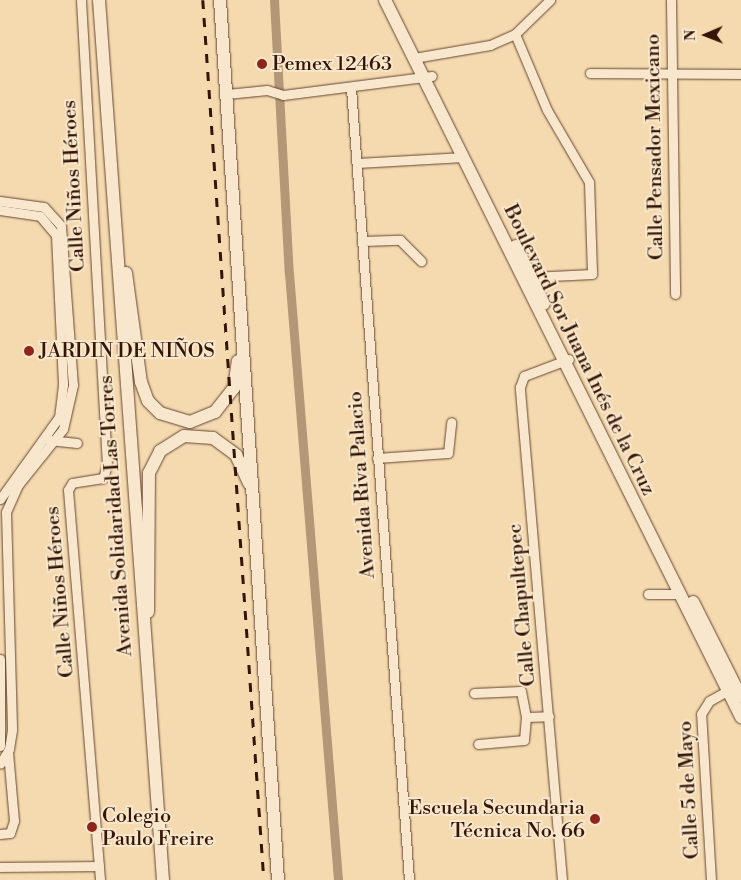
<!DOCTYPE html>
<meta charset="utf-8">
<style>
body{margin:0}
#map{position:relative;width:741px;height:880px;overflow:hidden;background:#f5dab0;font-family:"Libre Bodoni",serif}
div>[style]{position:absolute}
.canal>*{height:9px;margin:-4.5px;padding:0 4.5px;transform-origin:4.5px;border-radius:4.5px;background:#b39776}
.roads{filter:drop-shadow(0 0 1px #644630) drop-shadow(0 0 1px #644630)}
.minor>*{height:9px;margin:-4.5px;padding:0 4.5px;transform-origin:4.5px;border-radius:4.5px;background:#f8e7cc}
.secondary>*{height:12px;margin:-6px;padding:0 6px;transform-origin:6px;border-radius:6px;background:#f8e7cc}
.rail>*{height:2.5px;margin-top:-1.25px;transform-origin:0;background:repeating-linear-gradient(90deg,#341506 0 9px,transparent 0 18px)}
.dots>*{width:14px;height:14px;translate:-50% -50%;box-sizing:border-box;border:2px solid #f8e7cc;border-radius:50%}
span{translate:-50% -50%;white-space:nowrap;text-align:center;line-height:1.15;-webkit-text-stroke:4px #f8e7cc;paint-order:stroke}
.poi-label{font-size:20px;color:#341506}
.left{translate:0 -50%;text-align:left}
.right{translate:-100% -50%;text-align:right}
.street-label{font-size:20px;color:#341506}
.north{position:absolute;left:681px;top:10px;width:50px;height:50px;-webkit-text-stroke:4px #f8e7cc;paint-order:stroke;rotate:269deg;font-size:14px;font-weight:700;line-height:20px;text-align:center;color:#341506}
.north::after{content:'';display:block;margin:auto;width:18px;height:22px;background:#341506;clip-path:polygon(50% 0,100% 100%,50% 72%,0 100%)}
</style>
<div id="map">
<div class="canal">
<div style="left:274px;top:0;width:273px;rotate:86.9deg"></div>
<div style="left:289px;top:273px;width:609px;rotate:85.38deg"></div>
</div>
<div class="roads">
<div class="minor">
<div style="left:81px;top:0;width:466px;rotate:86.8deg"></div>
<div style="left:107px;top:465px;width:14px;rotate:107deg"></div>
<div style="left:103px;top:478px;width:31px;rotate:171deg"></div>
<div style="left:72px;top:483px;width:8px;rotate:120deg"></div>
<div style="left:68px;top:490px;width:391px;rotate:85.3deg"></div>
<div style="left:671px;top:0;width:294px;rotate:89.2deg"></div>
<div style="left:515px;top:34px;width:82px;rotate:67.2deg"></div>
<div style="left:547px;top:110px;width:83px;rotate:59.7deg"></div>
<div style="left:589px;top:182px;width:92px;rotate:88.1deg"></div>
<div style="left:592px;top:274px;width:61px;rotate:177.2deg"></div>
<div style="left:414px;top:58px;width:77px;rotate:-9.7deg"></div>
<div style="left:490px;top:45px;width:27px;rotate:-24deg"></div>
<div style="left:515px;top:34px;width:49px;rotate:-44.2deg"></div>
<div style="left:590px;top:73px;width:151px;rotate:0.4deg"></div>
<div style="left:351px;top:88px;width:794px;rotate:85.81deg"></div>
<div style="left:227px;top:94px;width:40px;rotate:-5.7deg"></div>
<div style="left:267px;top:90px;width:17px;rotate:17deg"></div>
<div style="left:283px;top:95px;width:150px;rotate:-7.3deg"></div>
<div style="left:357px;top:163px;width:107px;rotate:-3.2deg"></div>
<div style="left:0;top:201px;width:44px;rotate:7.8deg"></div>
<div style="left:44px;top:207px;width:25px;rotate:48deg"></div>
<div style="left:61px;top:226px;width:159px;rotate:85.7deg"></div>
<div style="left:73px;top:385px;width:45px;rotate:102.8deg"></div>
<div style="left:63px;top:429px;width:72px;rotate:128.8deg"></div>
<div style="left:18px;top:485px;width:30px;rotate:114deg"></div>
<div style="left:6px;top:512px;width:218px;rotate:88.4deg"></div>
<div style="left:12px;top:730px;width:19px;rotate:99deg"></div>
<div style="left:9px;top:749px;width:17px;rotate:121deg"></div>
<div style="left:0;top:210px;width:40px;rotate:8.5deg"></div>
<div style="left:40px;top:216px;width:25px;rotate:50deg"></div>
<div style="left:56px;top:235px;width:150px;rotate:87.3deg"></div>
<div style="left:63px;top:385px;width:32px;rotate:97deg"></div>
<div style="left:59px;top:417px;width:101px;rotate:125.7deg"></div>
<div style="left:363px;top:241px;width:37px;rotate:-2deg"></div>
<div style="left:400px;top:240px;width:30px;rotate:45deg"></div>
<div style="left:49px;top:440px;width:28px;rotate:6deg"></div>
<div style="left:377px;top:458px;width:71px;rotate:-4deg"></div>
<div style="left:448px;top:453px;width:31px;rotate:-84deg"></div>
<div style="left:648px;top:594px;width:31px"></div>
<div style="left:0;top:659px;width:87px;rotate:90deg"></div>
<div style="left:474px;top:693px;width:47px;rotate:-2.4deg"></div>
<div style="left:521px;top:691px;width:26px;rotate:79deg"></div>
<div style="left:526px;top:717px;width:23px;rotate:95deg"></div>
<div style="left:524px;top:740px;width:46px;rotate:175deg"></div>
<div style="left:526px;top:717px;width:23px;rotate:-2deg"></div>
<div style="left:0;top:834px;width:10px;rotate:-6deg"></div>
<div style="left:10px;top:833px;width:13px;rotate:-72deg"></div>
<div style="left:14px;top:821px;width:69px;rotate:-95deg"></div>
<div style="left:0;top:867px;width:99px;rotate:-0.6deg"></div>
<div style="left:562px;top:880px;width:495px;rotate:-94.9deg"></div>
<div style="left:520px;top:387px;width:12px;rotate:-70deg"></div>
<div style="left:524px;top:376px;width:48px;rotate:-20.7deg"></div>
<div style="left:711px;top:880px;width:166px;rotate:-93.4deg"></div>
<div style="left:701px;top:714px;width:15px;rotate:-58deg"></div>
<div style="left:709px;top:701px;width:25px;rotate:-29deg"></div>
</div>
<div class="secondary">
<div style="left:99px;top:0;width:882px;rotate:85.84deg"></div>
<div style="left:220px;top:0;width:882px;rotate:86.23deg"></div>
<div style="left:385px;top:0;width:801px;rotate:63.59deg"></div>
<div style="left:516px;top:246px;width:64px;rotate:64.2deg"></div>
<div style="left:126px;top:273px;width:110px;rotate:82.2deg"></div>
<div style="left:141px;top:382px;width:20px;rotate:70deg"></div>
<div style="left:148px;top:401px;width:17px;rotate:45deg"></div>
<div style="left:160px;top:413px;width:31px;rotate:17deg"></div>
<div style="left:190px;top:422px;width:27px;rotate:-22deg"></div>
<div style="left:215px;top:412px;width:31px;rotate:-52deg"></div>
<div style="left:234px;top:388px;width:27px;rotate:-82deg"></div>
<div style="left:693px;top:602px;width:106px;rotate:63.2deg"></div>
<div style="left:148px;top:612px;width:139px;rotate:-89.6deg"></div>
<div style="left:149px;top:473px;width:25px;rotate:-63deg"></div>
<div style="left:160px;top:451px;width:28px;rotate:-32deg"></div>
<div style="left:184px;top:436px;width:29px;rotate:4deg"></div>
<div style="left:213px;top:438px;width:29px;rotate:36deg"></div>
<div style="left:236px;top:455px;width:31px;rotate:65deg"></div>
</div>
</div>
<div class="rail">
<div style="left:203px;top:0;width:882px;rotate:86.03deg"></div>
</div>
<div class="dots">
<div style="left:262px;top:64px;background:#8f2418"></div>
<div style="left:29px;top:351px;background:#8f2418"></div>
<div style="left:595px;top:819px;background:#8f2418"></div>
<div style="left:92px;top:827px;background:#8f2418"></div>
</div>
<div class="poi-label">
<span class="left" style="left:272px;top:64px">Pemex 12463</span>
<span class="left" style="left:39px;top:351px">JARDIN DE NIÑOS</span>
<span class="right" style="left:585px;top:820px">Escuela Secundaria<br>Técnica No. 66</span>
<span class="left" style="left:102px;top:828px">Colegio<br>Paulo Freire</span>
</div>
<div class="street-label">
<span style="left:655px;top:147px;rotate:-91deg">Calle Pensador Mexicano</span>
<span style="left:74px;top:186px;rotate:-93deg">Calle Niños Héroes</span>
<span style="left:579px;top:350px;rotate:64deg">Boulevard Sor Juana Inés de la Cruz</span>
<span style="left:362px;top:485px;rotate:-94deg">Avenida Riva Palacio</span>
<span style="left:116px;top:516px;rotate:-94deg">Avenida Solidaridad Las Torres</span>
<span style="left:60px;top:592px;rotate:-95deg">Calle Niños Héroes</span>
<span style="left:522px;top:605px;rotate:-95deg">Calle Chapultepec</span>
<span style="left:689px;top:790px;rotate:-93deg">Calle 5 de Mayo</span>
</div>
<div class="north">N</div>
</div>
